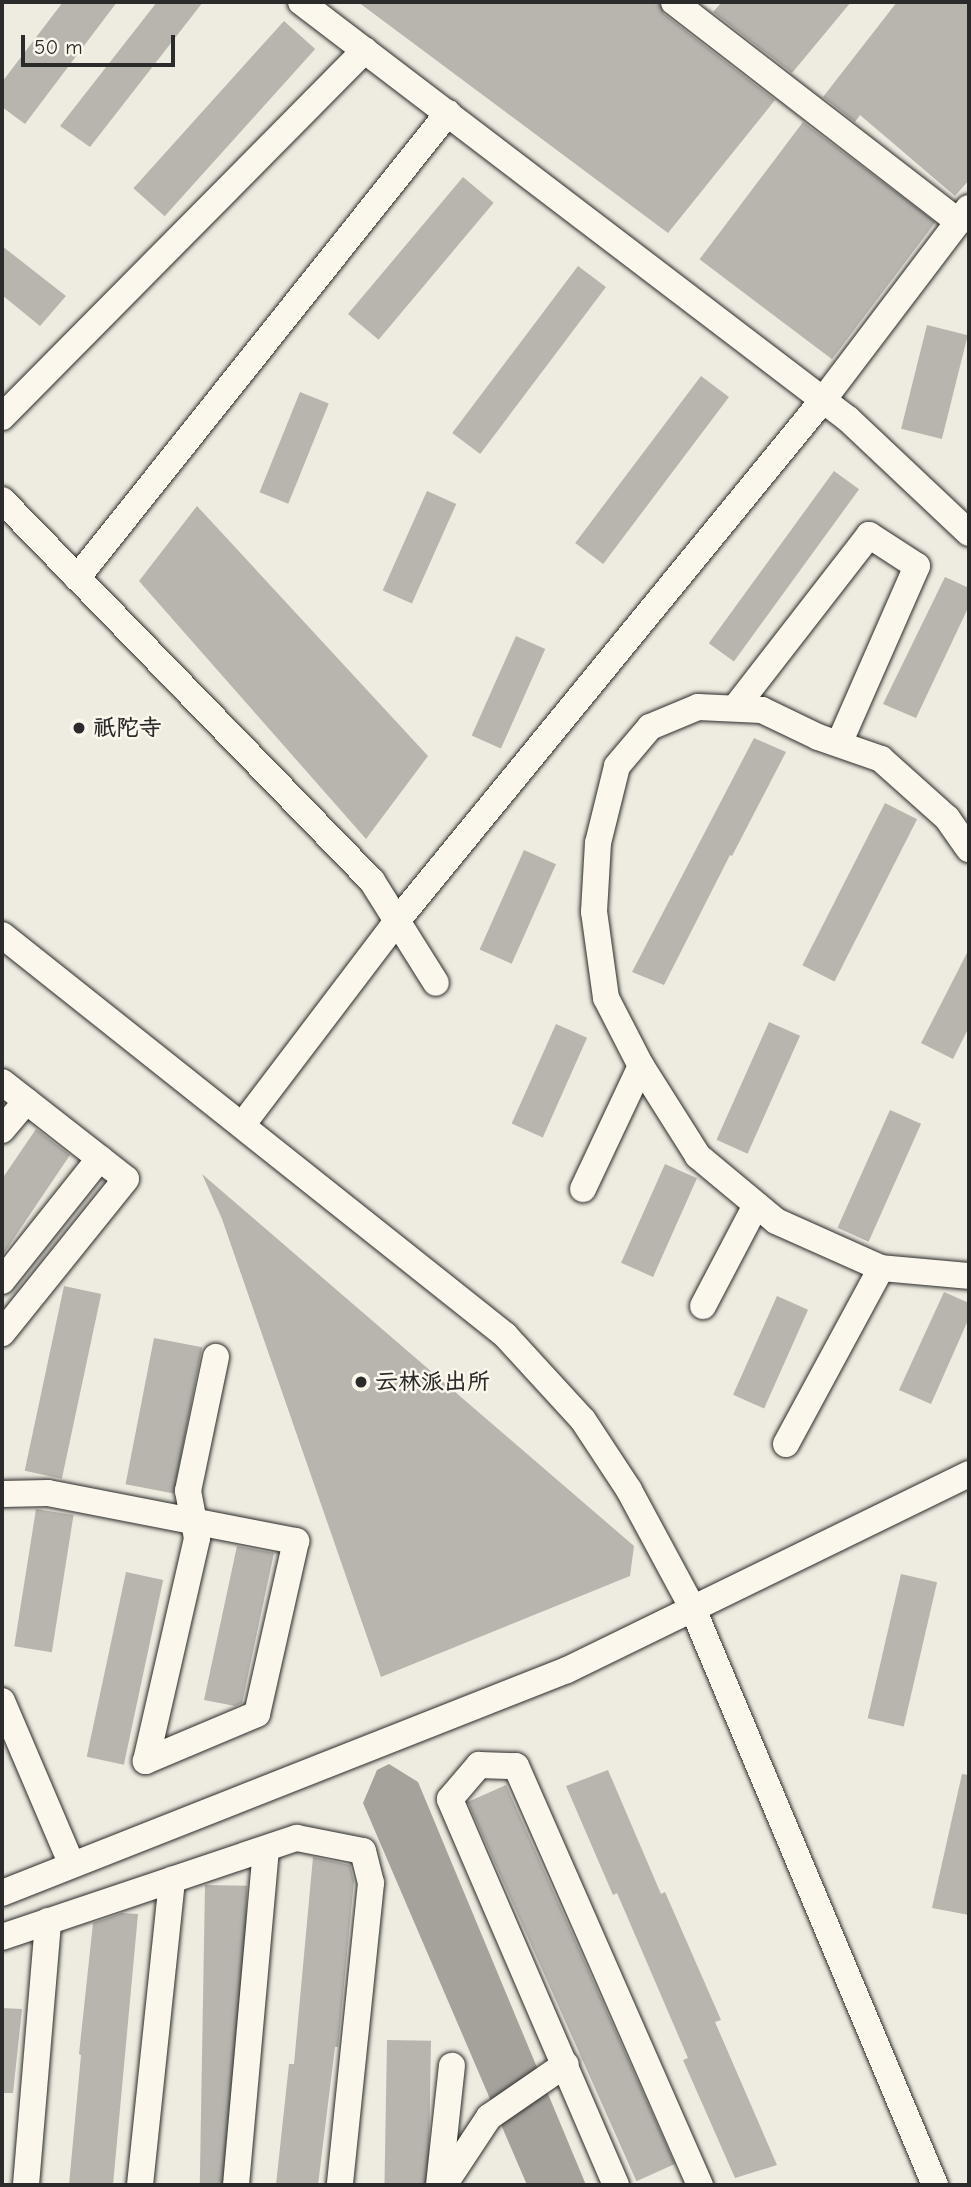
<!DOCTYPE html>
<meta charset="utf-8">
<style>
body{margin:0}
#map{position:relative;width:971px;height:2187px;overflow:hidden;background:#eeebe0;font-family:"Comic Neue","LXGW WenKai TC",sans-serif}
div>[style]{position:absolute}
.water>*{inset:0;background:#a4a29a}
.building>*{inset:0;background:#b8b5ae;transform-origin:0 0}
.roads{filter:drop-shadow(0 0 2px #2b2b2b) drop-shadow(0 0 2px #2b2b2b)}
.minor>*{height:26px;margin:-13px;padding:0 13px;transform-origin:13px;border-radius:13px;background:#fbf7ec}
.dots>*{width:19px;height:19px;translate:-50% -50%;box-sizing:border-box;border:4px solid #fbf7ec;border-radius:50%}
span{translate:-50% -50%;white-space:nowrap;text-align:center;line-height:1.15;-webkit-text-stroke:5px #fbf7ec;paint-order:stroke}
.poi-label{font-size:23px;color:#2b2b2b;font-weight:700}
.left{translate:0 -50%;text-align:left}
.frame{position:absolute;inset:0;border:4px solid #2b2b2b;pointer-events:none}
.scale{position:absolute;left:21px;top:35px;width:154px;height:32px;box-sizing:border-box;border:4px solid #2b2b2b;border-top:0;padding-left:9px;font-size:21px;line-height:24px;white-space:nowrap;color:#2b2b2b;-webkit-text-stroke:5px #fbf7ec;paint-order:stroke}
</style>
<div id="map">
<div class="water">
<div style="clip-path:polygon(389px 1764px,418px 1782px,586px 2185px,527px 2185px,363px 1803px,377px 1770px)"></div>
</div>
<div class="building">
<div style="clip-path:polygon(63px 2px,117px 2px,25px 124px,2px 107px,2px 82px)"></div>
<div style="clip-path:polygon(157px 2px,203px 2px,90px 147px,60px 126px)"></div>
<div style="clip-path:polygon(358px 2px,659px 2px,664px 14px,775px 100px,668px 233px)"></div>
<div style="clip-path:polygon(722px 2px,851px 2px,792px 73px,713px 12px)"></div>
<div style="clip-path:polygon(897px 2px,969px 2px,969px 180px,955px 196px,860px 115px,855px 122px,823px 97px)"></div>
<div style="left:284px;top:21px;width:42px;height:225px;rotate:42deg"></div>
<div style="left:803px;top:122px;width:166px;height:172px;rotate:37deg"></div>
<div style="left:463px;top:177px;width:40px;height:179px;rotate:40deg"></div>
<div style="clip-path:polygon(2px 246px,66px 296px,40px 326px,2px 295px)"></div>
<div style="left:578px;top:266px;width:35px;height:209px;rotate:37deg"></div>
<div style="left:927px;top:325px;width:42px;height:107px;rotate:14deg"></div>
<div style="left:701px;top:376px;width:35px;height:209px;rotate:37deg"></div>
<div style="left:300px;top:392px;width:31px;height:108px;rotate:22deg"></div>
<div style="left:834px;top:471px;width:31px;height:213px;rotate:36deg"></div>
<div style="left:427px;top:491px;width:32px;height:109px;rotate:24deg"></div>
<div style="clip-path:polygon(197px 506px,428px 756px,366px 839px,139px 581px)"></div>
<div style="clip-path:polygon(945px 577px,969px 588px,969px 606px,916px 718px,883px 704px)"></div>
<div style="left:516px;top:636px;width:32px;height:109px;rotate:24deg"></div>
<div style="clip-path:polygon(754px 738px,786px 752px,732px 856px,730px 855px,664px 985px,632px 972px)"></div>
<div style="left:885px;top:803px;width:36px;height:182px;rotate:27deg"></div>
<div style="left:524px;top:850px;width:35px;height:109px;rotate:24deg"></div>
<div style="clip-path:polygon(969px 949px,969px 1027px,953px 1059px,921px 1043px)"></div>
<div style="left:769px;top:1022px;width:34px;height:129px;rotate:24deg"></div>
<div style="left:556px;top:1024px;width:34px;height:109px;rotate:24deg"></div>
<div style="left:890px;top:1110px;width:34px;height:129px;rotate:24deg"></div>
<div style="clip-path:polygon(36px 1129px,70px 1155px,2px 1256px,2px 1179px)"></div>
<div style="left:665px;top:1164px;width:35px;height:108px;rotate:24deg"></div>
<div style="clip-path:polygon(202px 1174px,634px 1546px,630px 1576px,381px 1677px,222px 1219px)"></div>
<div style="left:64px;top:1286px;width:38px;height:189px;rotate:12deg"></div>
<div style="clip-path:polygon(944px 1292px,969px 1303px,969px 1318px,931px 1404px,899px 1390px)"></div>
<div style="left:777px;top:1296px;width:34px;height:108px;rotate:24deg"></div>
<div style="left:154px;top:1338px;width:49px;height:149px;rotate:11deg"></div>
<div style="left:36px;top:1509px;width:38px;height:139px;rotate:9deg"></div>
<div style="clip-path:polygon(237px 1546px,274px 1553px,242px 1703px,235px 1706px,204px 1700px)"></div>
<div style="left:126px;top:1572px;width:38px;height:189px;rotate:12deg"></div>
<div style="left:901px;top:1574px;width:37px;height:148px;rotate:13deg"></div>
<div style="clip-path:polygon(608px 1770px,661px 1894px,665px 1892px,721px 2020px,715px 2022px,777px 2165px,735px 2178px,683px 2060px,688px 2058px,617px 1893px,613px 1895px,566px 1786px)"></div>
<div style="clip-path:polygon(962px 1774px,969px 1775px,969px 1915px,932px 1908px)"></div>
<div style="left:506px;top:1785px;width:415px;height:42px;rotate:66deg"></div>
<div style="clip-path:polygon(313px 1857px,350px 1865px,354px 1881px,338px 2047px,335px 2047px,318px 2185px,276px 2185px,289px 2064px,294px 2064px)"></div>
<div style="left:205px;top:1885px;width:42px;height:302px;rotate:1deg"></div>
<div style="clip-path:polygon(122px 1913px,138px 1914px,113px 2185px,69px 2185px,81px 2055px,79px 2054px,93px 1923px)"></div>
<div style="clip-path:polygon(2px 2008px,22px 2009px,13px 2093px,2px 2093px)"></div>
<div style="left:387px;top:2040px;width:44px;height:146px;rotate:1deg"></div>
</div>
<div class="roads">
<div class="minor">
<div style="left:301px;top:2px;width:688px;rotate:37.32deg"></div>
<div style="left:848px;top:419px;width:166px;rotate:43.3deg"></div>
<div style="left:674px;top:2px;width:360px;rotate:37.7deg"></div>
<div style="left:2px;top:417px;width:516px;rotate:-45.31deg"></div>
<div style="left:2px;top:500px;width:531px;rotate:45.84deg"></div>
<div style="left:372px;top:881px;width:120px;rotate:57.9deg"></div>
<div style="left:77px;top:578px;width:595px;rotate:-51.42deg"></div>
<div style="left:735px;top:708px;width:219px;rotate:-52.2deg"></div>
<div style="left:869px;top:535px;width:57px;rotate:32.9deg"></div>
<div style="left:917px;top:566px;width:194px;rotate:113.7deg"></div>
<div style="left:2px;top:935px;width:643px;rotate:38.49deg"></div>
<div style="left:505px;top:1335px;width:115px;rotate:47.5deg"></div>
<div style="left:583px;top:1420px;width:84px;rotate:56.7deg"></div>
<div style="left:629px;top:1490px;width:135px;rotate:61.7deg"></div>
<div style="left:693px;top:1609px;width:625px;rotate:67.21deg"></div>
<div style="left:2px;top:1082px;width:157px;rotate:38deg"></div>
<div style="left:126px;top:1179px;width:198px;rotate:128.8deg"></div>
<div style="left:243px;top:1124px;width:255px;rotate:-52.8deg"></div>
<div style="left:397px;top:921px;width:673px;rotate:-50.73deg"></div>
<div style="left:823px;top:400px;width:241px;rotate:-52.8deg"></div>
<div style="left:2px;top:1130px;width:38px;rotate:-50deg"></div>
<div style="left:583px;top:1189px;width:136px;rotate:-64.8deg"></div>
<div style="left:881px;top:1268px;width:88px;rotate:5.2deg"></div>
<div style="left:2px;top:1281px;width:157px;rotate:-51.5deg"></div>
<div style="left:703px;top:1306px;width:114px;rotate:-62.3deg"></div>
<div style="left:786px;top:1444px;width:200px;rotate:-61.6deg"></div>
<div style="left:881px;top:1268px;width:115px;rotate:-155.9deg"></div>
<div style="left:776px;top:1221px;width:102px;rotate:-140.2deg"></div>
<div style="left:698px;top:1156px;width:107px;rotate:-122.3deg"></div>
<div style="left:641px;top:1066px;width:76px;rotate:-117.2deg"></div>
<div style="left:606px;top:998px;width:87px;rotate:-97.9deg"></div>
<div style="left:594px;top:912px;width:69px;rotate:-86.7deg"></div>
<div style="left:598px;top:843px;width:79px;rotate:-76.1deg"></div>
<div style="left:617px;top:766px;width:51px;rotate:-49.8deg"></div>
<div style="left:650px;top:727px;width:52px;rotate:-22.6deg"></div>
<div style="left:698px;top:707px;width:64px;rotate:2.7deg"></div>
<div style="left:762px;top:710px;width:62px;rotate:25.7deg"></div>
<div style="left:818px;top:737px;width:67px;rotate:19.2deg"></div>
<div style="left:881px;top:759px;width:89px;rotate:41.8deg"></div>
<div style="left:947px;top:818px;width:38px;rotate:55deg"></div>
<div style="left:2px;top:1494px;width:46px;rotate:-1.2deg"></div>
<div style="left:48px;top:1493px;width:253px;rotate:11deg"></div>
<div style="left:296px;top:1541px;width:177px;rotate:102.7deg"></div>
<div style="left:257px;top:1714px;width:121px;rotate:157.1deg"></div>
<div style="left:2px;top:1701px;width:178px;rotate:66.9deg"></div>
<div style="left:146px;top:1761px;width:229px;rotate:-77.1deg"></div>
<div style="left:197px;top:1538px;width:48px;rotate:-100.8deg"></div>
<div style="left:188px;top:1491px;width:137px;rotate:-78.2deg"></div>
<div style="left:2px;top:1893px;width:607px;rotate:-21.54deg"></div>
<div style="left:567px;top:1670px;width:447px;rotate:-26deg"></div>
<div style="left:2px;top:1937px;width:311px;rotate:-18.6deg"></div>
<div style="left:297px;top:1838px;width:67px;rotate:11.1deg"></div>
<div style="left:363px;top:1851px;width:33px;rotate:76deg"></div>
<div style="left:371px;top:1883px;width:304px;rotate:95.9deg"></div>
<div style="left:26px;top:2185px;width:265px;rotate:-85.2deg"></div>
<div style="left:140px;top:2185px;width:307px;rotate:-84deg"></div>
<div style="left:236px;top:2185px;width:337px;rotate:-84.9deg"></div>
<div style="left:439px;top:2185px;width:120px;rotate:-83.8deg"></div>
<div style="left:444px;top:2185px;width:82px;rotate:-56.5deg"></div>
<div style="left:489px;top:2117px;width:93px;rotate:-34.5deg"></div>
<div style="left:616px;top:2185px;width:420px;rotate:-113.3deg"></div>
<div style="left:450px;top:1799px;width:45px;rotate:-49.5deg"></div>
<div style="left:479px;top:1765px;width:37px;rotate:2deg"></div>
<div style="left:516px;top:1766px;width:458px;rotate:66.3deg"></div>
</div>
</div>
<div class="dots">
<div style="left:79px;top:728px;background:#2b2b2b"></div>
<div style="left:361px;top:1382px;background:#2b2b2b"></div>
</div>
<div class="poi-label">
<span class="left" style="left:93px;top:728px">祇陀寺</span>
<span class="left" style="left:375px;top:1382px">云林派出所</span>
</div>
<div class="frame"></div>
<div class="scale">50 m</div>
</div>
